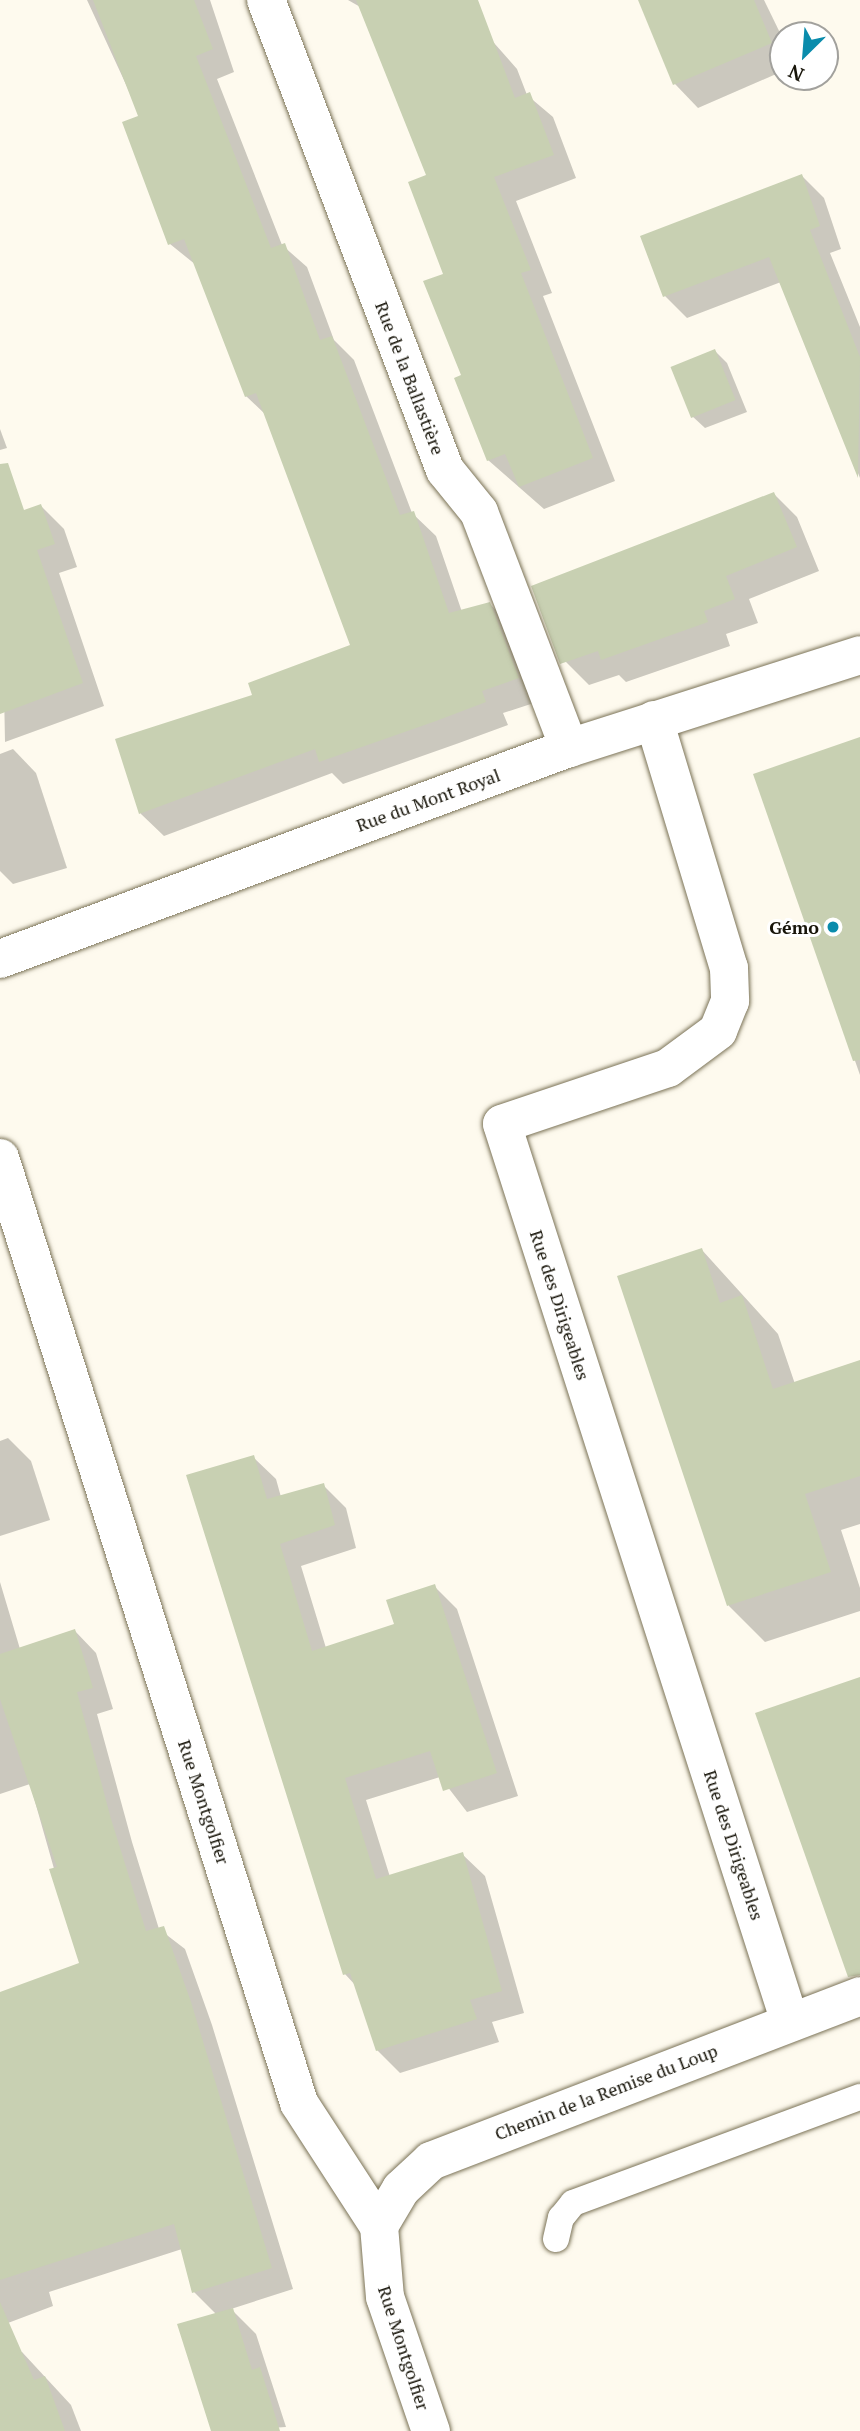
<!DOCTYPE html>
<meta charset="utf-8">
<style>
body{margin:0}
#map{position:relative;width:860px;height:2431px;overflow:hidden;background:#fefaee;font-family:"PT Serif",serif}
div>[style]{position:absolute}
.shadow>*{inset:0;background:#0003}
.building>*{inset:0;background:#c8d0b2;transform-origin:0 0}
.roads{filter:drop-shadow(0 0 2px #7b7357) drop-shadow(0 0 2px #7b7357)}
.lane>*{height:26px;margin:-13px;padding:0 13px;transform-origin:13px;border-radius:13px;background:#fff}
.street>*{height:38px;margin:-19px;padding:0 19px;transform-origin:19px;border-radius:19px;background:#fff}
.dots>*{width:19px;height:19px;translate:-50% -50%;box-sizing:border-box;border:4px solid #fff;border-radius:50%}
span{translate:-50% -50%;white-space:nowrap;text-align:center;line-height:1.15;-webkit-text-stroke:6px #fff;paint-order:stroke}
.street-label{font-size:18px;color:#171409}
.poi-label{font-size:18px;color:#171409;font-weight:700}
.right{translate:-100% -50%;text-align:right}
.north{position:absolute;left:769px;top:21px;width:70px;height:70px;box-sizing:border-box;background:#fff;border:2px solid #a2a19d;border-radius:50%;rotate:205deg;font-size:19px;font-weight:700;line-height:28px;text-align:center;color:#171409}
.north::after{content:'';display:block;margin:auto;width:24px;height:32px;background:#0a8cac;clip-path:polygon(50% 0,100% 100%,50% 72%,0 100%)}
</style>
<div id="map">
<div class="shadow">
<div style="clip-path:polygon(87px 0,210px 0,234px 72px,217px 79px,282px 245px,307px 267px,334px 340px,354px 360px,412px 513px,436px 536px,462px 612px,490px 604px,512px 627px,540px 701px,503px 713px,508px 725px,459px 743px,343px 784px,332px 773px,164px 836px,141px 814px,117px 740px,255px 696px,352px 646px,267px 416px,246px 396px,196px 265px,170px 244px,141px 117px)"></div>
<div style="clip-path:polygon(348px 0,456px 0,517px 69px,527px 95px,553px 117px,576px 178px,516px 201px,552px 293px,543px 296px,615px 481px,544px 509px,488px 460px,464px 376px,429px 176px,362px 8px)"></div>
<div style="clip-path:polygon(698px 0,764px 0,783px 39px,783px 71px,698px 108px,675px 84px)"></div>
<div style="clip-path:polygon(802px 176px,824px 198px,841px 249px,830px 253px,860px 327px,860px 478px,781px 282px,687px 318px,665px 296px)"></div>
<div style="clip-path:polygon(715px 351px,727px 363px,747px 412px,705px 428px,692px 416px)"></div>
<div style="clip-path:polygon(0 429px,7px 448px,0 450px)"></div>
<div style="clip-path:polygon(0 483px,11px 516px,41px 506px,64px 529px,77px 567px,59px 573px,104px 706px,5px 742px)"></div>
<div style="clip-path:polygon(774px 494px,797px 517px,819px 571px,749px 599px,758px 623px,726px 634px,730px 646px,626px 682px,619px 675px,589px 685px,565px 661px)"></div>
<div style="clip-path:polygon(860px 739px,860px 1075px,755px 775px)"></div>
<div style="clip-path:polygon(13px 749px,36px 773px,67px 868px,13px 884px,0 871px,0 754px)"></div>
<div style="clip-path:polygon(702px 1250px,778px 1334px,795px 1384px,860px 1362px,860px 1524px,841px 1530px,860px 1588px,860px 1611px,765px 1642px,729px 1606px)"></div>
<div style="clip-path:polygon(8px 1438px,31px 1461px,50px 1520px,0 1536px,0 1441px)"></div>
<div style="clip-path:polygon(253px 1457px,276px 1479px,281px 1497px,323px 1485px,346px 1508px,356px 1548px,301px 1566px,326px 1648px,396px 1625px,434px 1586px,457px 1609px,518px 1796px,467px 1812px,440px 1777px,366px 1800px,390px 1877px,462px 1854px,485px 1876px,524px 2013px,492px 2022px,499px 2042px,400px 2073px,377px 2050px,356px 1986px,345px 1974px)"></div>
<div style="clip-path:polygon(0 1582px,20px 1649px,75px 1631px,96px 1653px,113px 1709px,97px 1714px,132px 1842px,159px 1929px,185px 1949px,212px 2025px,293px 2289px,231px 2309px,256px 2334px,286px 2427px,220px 2431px,217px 2315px,194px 2292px,182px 2249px,49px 2292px,53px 2306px,0 2326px,0 1994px,81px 1964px,30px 1784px,0 1794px)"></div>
<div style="clip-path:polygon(22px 2352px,71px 2405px,81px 2431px,7px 2431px,0 2413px,0 2360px)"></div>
</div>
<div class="building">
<div style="clip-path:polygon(93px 0,194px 0,213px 49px,196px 56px,271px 248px,285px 243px,320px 340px,332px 336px,400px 515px,414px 511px,449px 613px,490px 602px,519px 678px,482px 691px,486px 702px,436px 721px,319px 762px,315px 749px,139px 814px,115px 739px,252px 695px,248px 683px,350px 645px,256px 393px,245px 397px,184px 239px,168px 245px,122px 122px,138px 116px)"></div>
<div style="clip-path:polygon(356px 0,478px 0,515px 98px,530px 92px,554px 155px,494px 177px,531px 270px,521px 273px,593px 458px,519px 487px,505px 454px,487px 461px,454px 378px,461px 375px,423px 281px,443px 274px,408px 182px,426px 175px)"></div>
<div style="clip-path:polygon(638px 0,754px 0,772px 43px,673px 85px)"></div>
<div style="clip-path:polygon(802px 174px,820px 226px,810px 230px,860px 357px,858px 478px,769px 257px,663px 297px,640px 236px)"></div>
<div style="left:715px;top:349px;width:55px;height:48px;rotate:68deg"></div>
<div style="clip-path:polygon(8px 463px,24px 510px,41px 504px,55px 544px,37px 550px,83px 683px,0 714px,0 464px)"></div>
<div style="clip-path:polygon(774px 492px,797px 547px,726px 576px,735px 599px,704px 611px,708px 622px,601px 660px,598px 651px,560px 664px,531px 586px)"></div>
<div style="clip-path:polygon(860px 737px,860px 1060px,853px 1061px,753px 774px)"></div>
<div style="clip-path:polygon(702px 1248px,720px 1303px,742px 1295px,773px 1389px,860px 1360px,860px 1476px,805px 1494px,831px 1572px,727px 1606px,617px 1276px)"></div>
<div style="clip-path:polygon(254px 1455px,267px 1499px,324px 1483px,335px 1525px,280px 1544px,312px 1651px,394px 1624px,386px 1600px,435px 1584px,497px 1773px,443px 1791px,430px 1751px,345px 1778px,376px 1879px,463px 1852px,502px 1991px,470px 2000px,477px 2019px,376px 2051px,350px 1973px,343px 1975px,186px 1475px)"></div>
<div style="clip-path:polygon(75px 1629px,93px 1688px,77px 1692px,111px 1819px,146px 1931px,164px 1926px,191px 2002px,272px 2268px,192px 2293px,174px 2224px,0 2280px,0 1992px,79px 1963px,49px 1869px,57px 1867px,0 1699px,0 1654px)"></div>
<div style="clip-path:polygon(860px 1677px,860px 1975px,848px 1977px,755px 1713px)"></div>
<div style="clip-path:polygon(0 2302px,34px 2380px,45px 2376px,65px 2431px,0 2431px)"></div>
<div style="clip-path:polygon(233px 2308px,252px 2370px,260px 2367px,280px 2431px,211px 2431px,177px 2324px)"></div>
</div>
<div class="roads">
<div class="lane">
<div style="left:556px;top:2239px;width:22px;rotate:-77deg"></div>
<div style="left:561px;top:2218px;width:19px;rotate:-51deg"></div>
<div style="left:573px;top:2203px;width:306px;rotate:-20.3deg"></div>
</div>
<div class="street">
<div style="left:266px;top:0;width:503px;rotate:69.15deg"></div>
<div style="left:445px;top:470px;width:54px;rotate:51deg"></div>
<div style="left:479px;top:512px;width:253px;rotate:69.1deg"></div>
<div style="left:654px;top:720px;width:259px;rotate:73.2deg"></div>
<div style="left:729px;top:968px;width:33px;rotate:88deg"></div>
<div style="left:730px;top:1001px;width:32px;rotate:112deg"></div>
<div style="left:718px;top:1031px;width:62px;rotate:143.5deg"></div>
<div style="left:668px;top:1068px;width:175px;rotate:161.4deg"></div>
<div style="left:502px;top:1124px;width:943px;rotate:72.22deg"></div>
<div style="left:0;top:959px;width:607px;rotate:-20.35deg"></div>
<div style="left:569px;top:748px;width:305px;rotate:-17.7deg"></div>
<div style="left:0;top:1158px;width:991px;rotate:72.44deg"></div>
<div style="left:299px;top:2103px;width:147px;rotate:57deg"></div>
<div style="left:379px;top:2226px;width:71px;rotate:85.2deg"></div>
<div style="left:385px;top:2297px;width:142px;rotate:71.1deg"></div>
<div style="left:379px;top:2226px;width:43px;rotate:-59.3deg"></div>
<div style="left:401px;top:2189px;width:41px;rotate:-43deg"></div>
<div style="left:431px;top:2161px;width:460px;rotate:-21deg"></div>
</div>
</div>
<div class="dots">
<div style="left:833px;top:927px;background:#0a8cac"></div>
</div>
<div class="street-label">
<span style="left:410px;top:378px;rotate:69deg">Rue de la Ballastière</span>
<span style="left:428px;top:800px;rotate:-20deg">Rue du Mont Royal</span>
<span style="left:560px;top:1305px;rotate:72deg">Rue des Dirigeables</span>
<span style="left:204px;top:1802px;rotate:72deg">Rue Montgolfier</span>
<span style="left:734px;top:1845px;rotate:72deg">Rue des Dirigeables</span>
<span style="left:606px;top:2092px;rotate:-21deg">Chemin de la Remise du Loup</span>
<span style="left:404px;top:2348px;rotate:72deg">Rue Montgolfier</span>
</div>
<div class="poi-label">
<span class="right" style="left:819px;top:927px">Gémo</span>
</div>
<div class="north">N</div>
</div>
